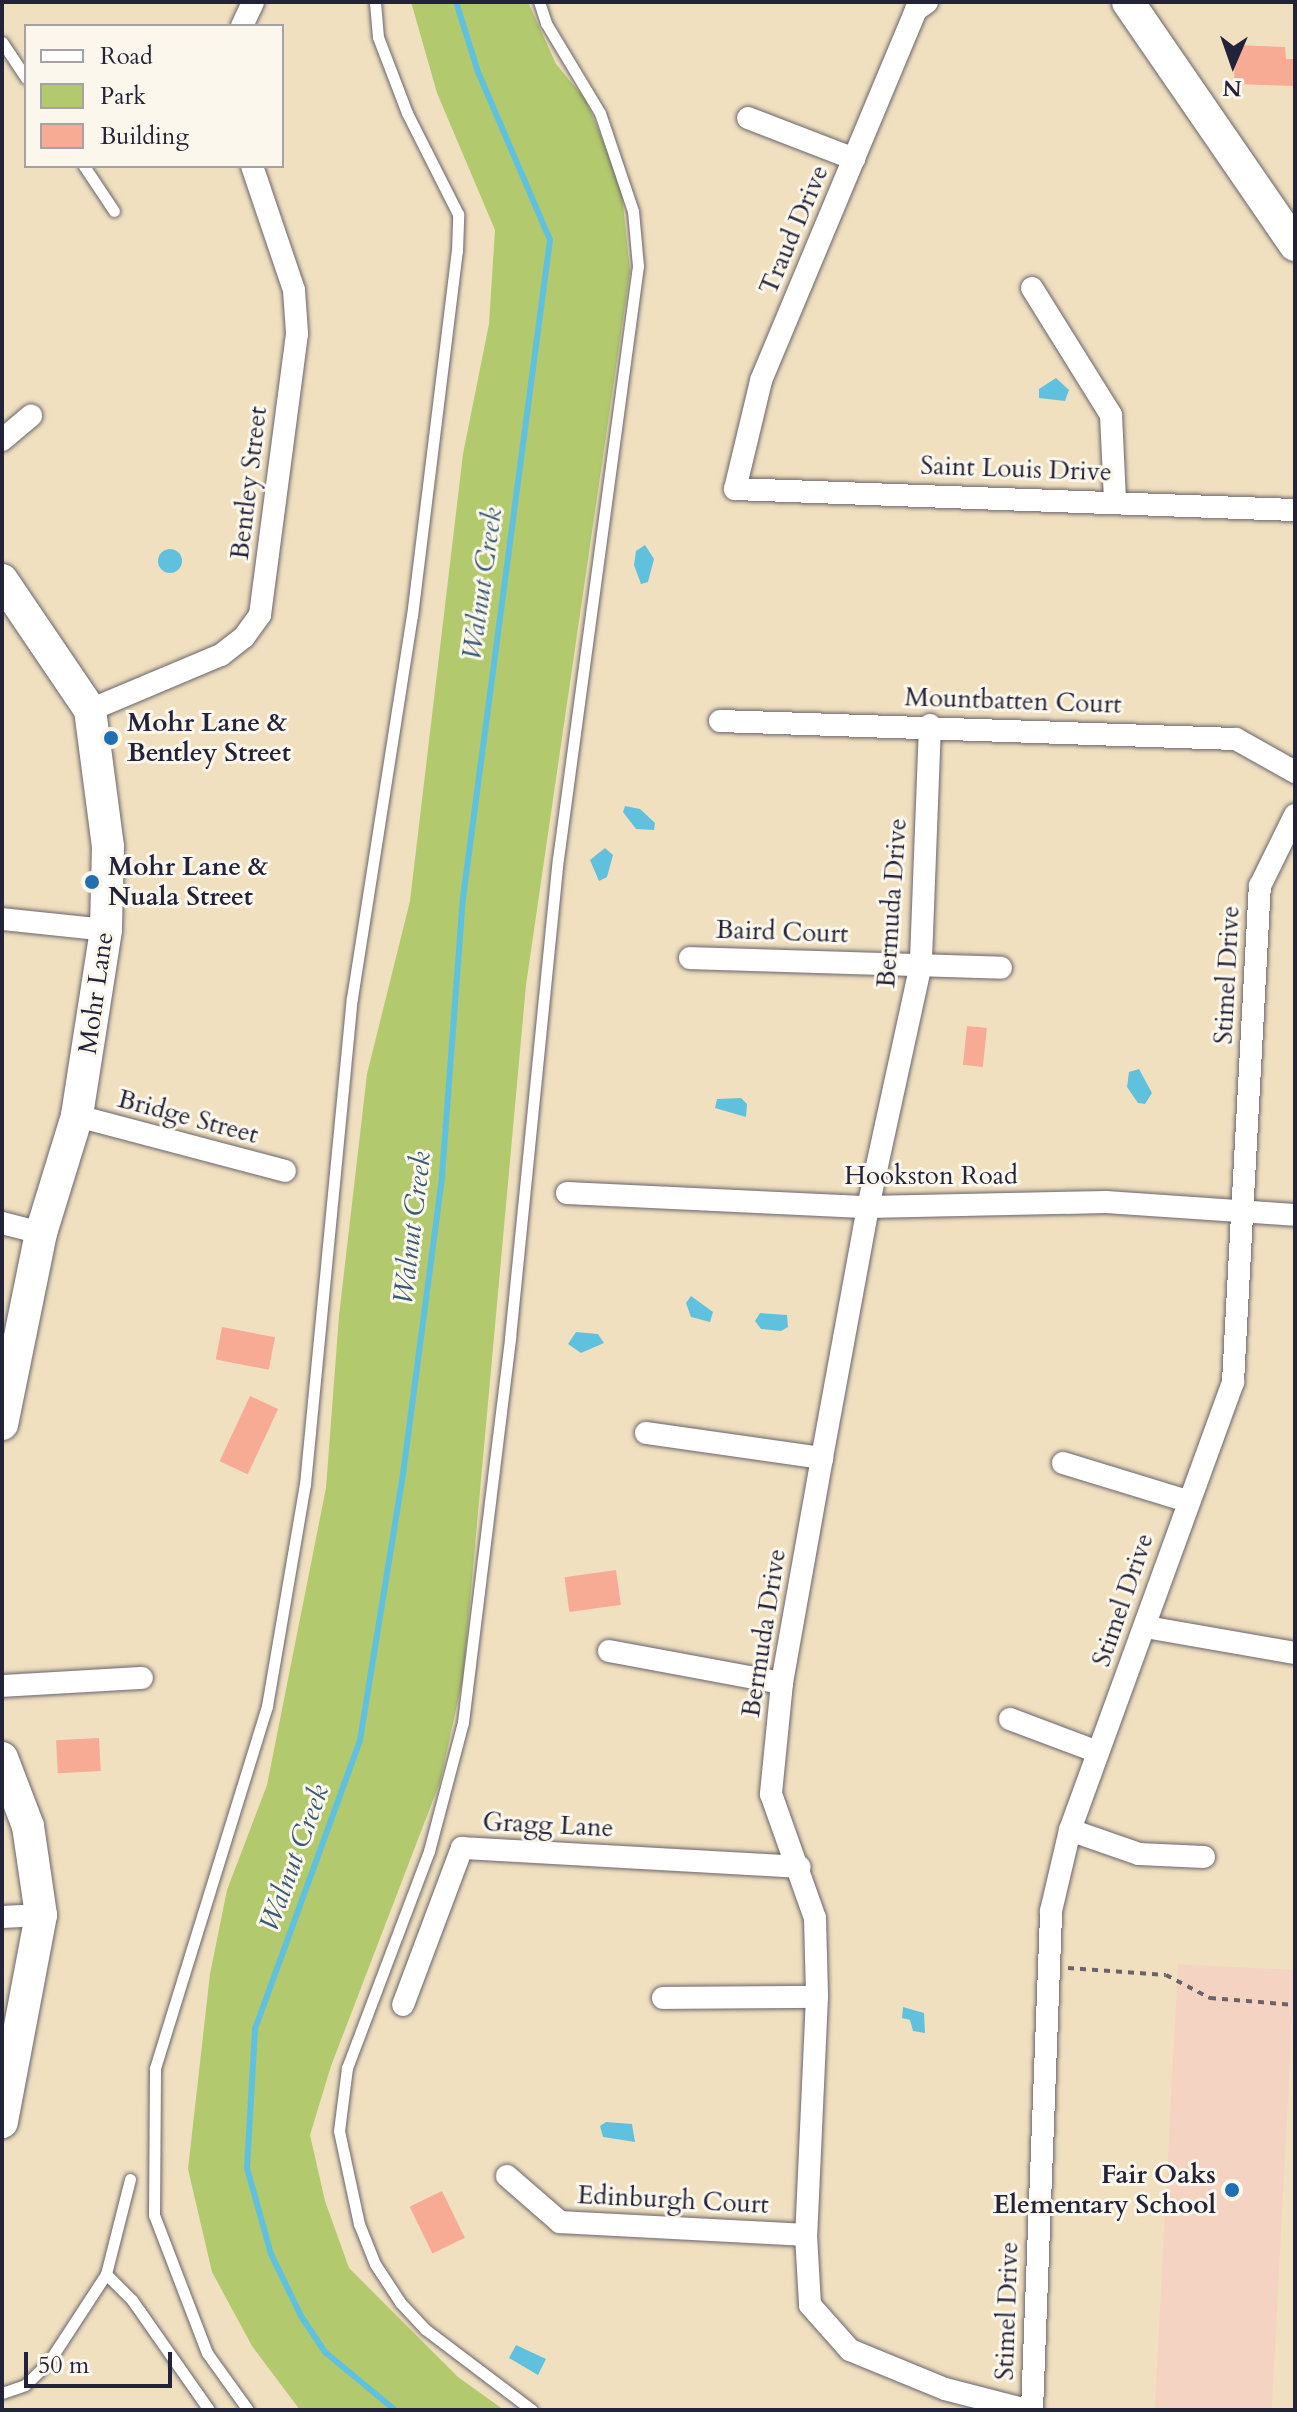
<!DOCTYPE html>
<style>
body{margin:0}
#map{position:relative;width:1297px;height:2412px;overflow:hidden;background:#f0e0c0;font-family:Cardo,serif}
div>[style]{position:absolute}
.built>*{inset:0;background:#f5d3c2;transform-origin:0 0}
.green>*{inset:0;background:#b2c96e}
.water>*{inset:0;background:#60c1de}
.round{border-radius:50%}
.stream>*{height:6px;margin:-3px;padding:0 3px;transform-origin:3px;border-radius:3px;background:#60c1de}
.building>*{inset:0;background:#f7aa94;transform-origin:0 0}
.path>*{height:4px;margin-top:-2px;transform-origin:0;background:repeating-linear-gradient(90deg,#6a646a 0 6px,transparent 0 12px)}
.roads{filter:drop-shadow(0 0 2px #6a646a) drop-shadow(0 0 2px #6a646a)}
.lane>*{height:11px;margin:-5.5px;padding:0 5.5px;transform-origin:5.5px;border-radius:5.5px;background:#fff}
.street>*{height:22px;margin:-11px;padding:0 11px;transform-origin:11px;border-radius:11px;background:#fff}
.secondary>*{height:32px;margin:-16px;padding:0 16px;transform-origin:16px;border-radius:16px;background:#fff}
.dots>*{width:22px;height:22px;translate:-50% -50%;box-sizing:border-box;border:4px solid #fbf7ec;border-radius:50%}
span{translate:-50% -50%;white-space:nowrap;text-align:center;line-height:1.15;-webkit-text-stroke:6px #fbf7ec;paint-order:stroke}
.street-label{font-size:26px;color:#22223b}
.poi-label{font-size:26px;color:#22223b;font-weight:700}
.left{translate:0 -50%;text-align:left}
.right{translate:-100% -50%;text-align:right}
.water-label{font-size:28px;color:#385a74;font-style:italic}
.frame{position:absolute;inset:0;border:4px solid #22223b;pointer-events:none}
.legend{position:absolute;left:24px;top:24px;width:260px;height:144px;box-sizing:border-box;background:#fbf7ec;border:2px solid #a4a2a5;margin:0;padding:10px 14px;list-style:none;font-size:24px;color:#22223b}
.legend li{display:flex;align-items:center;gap:16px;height:40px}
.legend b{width:40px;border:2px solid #a4a2a5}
.north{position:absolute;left:1193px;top:24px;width:80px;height:80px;-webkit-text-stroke:6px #fbf7ec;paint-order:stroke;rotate:182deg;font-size:22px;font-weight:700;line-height:32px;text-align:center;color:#22223b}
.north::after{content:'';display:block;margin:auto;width:28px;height:36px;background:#22223b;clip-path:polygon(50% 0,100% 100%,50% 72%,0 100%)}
.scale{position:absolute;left:24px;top:2352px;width:148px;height:36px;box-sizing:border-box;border:4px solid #22223b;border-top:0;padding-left:10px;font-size:24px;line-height:28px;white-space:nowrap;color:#22223b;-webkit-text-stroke:6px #fbf7ec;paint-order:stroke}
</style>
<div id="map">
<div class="built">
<div style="left:1178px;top:1964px;width:117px;height:446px;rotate:3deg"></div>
</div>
<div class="green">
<div style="clip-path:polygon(411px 2px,528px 2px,556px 64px,586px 100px,621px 185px,630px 271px,526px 985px,463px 1678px,440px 1782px,331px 2066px,310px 2135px,325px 2201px,349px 2268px,458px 2377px,504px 2410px,300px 2410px,252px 2346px,212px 2272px,188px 2169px,210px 1974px,227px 1890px,267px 1785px,326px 1488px,339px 1316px,367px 1074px,410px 901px,463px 454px,489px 324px,495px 230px,437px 93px)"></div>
</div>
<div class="water">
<div style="clip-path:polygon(1056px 378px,1069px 390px,1065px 401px,1039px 398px,1039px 389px)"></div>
<div style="clip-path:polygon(645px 545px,654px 559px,648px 582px,641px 584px,634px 565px,636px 551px)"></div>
<div class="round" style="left:158px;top:549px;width:24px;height:24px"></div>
<div style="clip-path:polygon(625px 806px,640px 809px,655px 823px,654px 830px,636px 829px,623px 812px)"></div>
<div style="clip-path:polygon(605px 848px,613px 855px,607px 877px,599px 881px,590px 860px)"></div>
<div style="clip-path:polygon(1139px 1069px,1152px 1093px,1145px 1104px,1138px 1103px,1127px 1087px,1129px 1072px)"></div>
<div style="clip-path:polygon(741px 1098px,747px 1104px,746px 1117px,715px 1108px,717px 1099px)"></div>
<div style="clip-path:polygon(691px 1296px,713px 1312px,710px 1322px,691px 1317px,686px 1303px)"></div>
<div style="clip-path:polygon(760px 1313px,787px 1315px,788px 1327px,781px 1331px,761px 1329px,755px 1321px)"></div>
<div style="clip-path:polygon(576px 1332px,598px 1334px,604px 1343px,581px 1353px,568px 1344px)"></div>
<div style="clip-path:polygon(903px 2007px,924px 2013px,925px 2033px,913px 2031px,910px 2020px,902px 2018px)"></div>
<div style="clip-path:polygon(606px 2122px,632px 2124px,635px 2142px,603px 2137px,600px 2126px)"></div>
<div style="clip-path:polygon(516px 2345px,546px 2359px,538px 2375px,509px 2358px)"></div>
</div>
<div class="stream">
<div style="left:395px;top:2410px;width:91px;rotate:-140.4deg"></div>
<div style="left:325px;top:2352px;width:43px;rotate:-123.7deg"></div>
<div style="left:301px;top:2316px;width:69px;rotate:-115.8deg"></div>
<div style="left:271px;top:2254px;width:89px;rotate:-105.6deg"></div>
<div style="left:247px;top:2168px;width:139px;rotate:-86.7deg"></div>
<div style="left:255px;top:2029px;width:307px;rotate:-70deg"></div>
<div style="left:360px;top:1740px;width:269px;rotate:-80.8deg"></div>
<div style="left:403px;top:1474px;width:301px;rotate:-82.5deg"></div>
<div style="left:442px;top:1176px;width:279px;rotate:-85.7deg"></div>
<div style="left:463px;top:898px;width:664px;rotate:-82.47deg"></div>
<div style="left:550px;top:240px;width:183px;rotate:-113.2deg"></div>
<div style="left:478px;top:72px;width:73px;rotate:-107.4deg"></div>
</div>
<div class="building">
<div style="clip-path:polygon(1235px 45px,1285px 47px,1286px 59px,1295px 59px,1295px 86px,1234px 84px)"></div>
<div style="left:967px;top:1026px;width:20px;height:39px;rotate:6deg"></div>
<div style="left:222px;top:1327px;width:54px;height:33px;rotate:11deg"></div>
<div style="left:250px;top:1396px;width:31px;height:72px;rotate:25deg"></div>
<div style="left:616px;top:1570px;width:35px;height:52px;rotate:82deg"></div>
<div style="left:99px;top:1738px;width:33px;height:43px;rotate:87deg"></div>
<div style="left:442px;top:2191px;width:52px;height:36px;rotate:64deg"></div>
</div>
<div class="path">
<div style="left:1068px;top:1968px;width:98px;rotate:4.1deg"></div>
<div style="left:1166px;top:1975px;width:50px;rotate:27.6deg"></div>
<div style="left:1210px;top:1998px;width:85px;rotate:4.7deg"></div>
</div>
<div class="roads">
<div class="lane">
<div style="left:2px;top:42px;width:43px;rotate:56.3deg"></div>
<div style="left:84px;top:166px;width:54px;rotate:56.3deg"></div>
<div style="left:106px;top:2274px;width:37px;rotate:45deg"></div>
<div style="left:132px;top:2300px;width:134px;rotate:55deg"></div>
<div style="left:2px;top:2393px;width:24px;rotate:-19deg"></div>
<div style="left:25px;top:2385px;width:32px;rotate:-44deg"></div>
<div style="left:48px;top:2363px;width:106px;rotate:-56.9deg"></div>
<div style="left:106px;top:2274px;width:98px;rotate:-75.8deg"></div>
<div style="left:248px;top:2410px;width:70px;rotate:-125.7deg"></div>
<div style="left:207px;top:2353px;width:148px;rotate:-111deg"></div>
<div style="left:154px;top:2215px;width:147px;rotate:-89.6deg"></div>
<div style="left:155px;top:2068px;width:379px;rotate:-72.8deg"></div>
<div style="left:267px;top:1706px;width:225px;rotate:-80.3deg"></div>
<div style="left:305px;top:1484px;width:488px;rotate:-84.5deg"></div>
<div style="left:352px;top:998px;width:387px;rotate:-81.1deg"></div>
<div style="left:412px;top:616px;width:368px;rotate:-83deg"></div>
<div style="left:457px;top:251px;width:37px;rotate:-88deg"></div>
<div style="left:458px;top:214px;width:113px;rotate:-116.8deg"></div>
<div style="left:407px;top:113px;width:81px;rotate:-110.9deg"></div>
<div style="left:378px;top:37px;width:35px;rotate:-95deg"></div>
<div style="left:532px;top:2410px;width:134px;rotate:-142.9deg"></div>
<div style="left:425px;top:2329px;width:37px;rotate:-133deg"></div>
<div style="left:400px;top:2302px;width:45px;rotate:-123.3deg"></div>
<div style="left:375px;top:2264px;width:43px;rotate:-111.8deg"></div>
<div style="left:359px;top:2224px;width:95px;rotate:-102.1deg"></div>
<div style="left:339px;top:2131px;width:64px;rotate:-82.8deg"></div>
<div style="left:347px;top:2068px;width:232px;rotate:-69.3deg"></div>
<div style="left:429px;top:1851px;width:133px;rotate:-75.2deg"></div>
<div style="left:463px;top:1722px;width:387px;rotate:-83deg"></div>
<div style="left:510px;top:1338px;width:481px;rotate:-84.3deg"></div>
<div style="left:558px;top:859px;width:598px;rotate:-82.32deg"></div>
<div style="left:638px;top:266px;width:55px;rotate:-95.2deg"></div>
<div style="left:633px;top:211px;width:103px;rotate:-108.6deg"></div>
<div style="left:600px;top:113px;width:105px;rotate:-121deg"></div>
<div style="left:546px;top:23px;width:22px;rotate:-108deg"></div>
</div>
<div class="street">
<div style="left:927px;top:2px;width:14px;rotate:144deg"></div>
<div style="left:916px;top:10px;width:402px;rotate:112.7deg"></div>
<div style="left:761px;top:381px;width:111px;rotate:103.5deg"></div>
<div style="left:735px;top:489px;width:560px;rotate:2.15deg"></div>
<div style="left:242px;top:26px;width:26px;rotate:-65deg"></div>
<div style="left:748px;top:118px;width:114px;rotate:21.1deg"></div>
<div style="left:1032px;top:288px;width:150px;rotate:58.1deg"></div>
<div style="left:1111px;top:415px;width:84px;rotate:87.3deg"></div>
<div style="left:2px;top:440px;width:38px;rotate:-40deg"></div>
<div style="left:90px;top:710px;width:142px;rotate:-22.8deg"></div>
<div style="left:221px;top:655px;width:29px;rotate:-38deg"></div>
<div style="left:244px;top:637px;width:27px;rotate:-54deg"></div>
<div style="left:260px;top:615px;width:284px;rotate:-82.5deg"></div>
<div style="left:297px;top:333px;width:43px;rotate:-94deg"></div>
<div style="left:294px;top:290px;width:131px;rotate:-108.7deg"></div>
<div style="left:720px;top:721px;width:516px;rotate:2deg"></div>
<div style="left:1236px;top:739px;width:68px;rotate:29.2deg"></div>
<div style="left:930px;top:725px;width:239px;rotate:92.2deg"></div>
<div style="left:921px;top:964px;width:249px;rotate:102.3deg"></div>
<div style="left:868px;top:1207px;width:255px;rotate:100.4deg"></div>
<div style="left:822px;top:1458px;width:229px;rotate:100.1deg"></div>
<div style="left:782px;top:1683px;width:112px;rotate:95.7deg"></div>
<div style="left:771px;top:1794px;width:132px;rotate:70.5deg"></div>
<div style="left:815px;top:1918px;width:79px;rotate:88.5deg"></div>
<div style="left:817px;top:1997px;width:238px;rotate:92.6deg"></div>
<div style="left:806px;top:2235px;width:70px;rotate:86.7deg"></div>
<div style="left:810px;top:2305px;width:60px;rotate:48.4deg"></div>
<div style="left:850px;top:2350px;width:103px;rotate:22.3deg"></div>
<div style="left:945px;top:2389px;width:85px;rotate:14.4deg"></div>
<div style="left:2px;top:919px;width:105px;rotate:6deg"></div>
<div style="left:690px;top:958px;width:311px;rotate:1.8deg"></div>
<div style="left:77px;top:1116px;width:215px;rotate:14.8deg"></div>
<div style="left:567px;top:1193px;width:301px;rotate:2.7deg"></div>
<div style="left:868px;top:1207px;width:238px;rotate:-1.2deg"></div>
<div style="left:1106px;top:1202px;width:189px;rotate:3.9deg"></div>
<div style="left:2px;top:1223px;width:40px;rotate:14.4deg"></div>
<div style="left:646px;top:1433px;width:178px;rotate:8.1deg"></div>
<div style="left:1063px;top:1463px;width:130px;rotate:17deg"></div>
<div style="left:1146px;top:1627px;width:151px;rotate:9.9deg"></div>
<div style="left:609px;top:1651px;width:176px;rotate:10.5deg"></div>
<div style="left:2px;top:1686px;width:140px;rotate:-3.3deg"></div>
<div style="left:1010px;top:1719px;width:94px;rotate:20.6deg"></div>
<div style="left:1070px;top:1830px;width:73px;rotate:19.2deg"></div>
<div style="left:1139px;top:1854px;width:65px;rotate:2.6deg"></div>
<div style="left:2px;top:1917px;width:39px;rotate:-3deg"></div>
<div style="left:663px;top:1998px;width:154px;rotate:-0.4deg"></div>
<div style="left:403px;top:2005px;width:168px;rotate:-69.4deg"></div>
<div style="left:462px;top:1848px;width:338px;rotate:3.2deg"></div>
<div style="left:507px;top:2176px;width:70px;rotate:41deg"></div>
<div style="left:560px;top:2222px;width:246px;rotate:3deg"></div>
<div style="left:1032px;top:2410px;width:499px;rotate:-87.8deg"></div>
<div style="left:1051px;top:1911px;width:83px;rotate:-76.8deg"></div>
<div style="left:1070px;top:1830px;width:477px;rotate:-70deg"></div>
<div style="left:1233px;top:1382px;width:497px;rotate:-86.9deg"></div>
<div style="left:1260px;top:886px;width:79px;rotate:-63.8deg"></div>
</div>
<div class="secondary">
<div style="left:1128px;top:2px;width:295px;rotate:55.5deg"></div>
<div style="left:2px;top:580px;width:157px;rotate:55.9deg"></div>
<div style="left:90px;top:710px;width:137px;rotate:82.5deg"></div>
<div style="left:108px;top:846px;width:84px;rotate:91.4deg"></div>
<div style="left:106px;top:930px;width:188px;rotate:98.9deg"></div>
<div style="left:77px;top:1116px;width:122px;rotate:107.1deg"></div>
<div style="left:41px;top:1233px;width:195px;rotate:101.5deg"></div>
<div style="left:2px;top:1758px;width:73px;rotate:69.1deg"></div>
<div style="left:28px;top:1826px;width:90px;rotate:81.7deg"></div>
<div style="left:41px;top:1915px;width:211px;rotate:100.7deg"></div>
</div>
</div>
<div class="dots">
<div style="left:111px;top:738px;background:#1f6fb2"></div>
<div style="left:92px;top:882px;background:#1f6fb2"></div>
<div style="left:1232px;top:2190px;background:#1f6fb2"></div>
</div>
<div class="street-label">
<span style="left:794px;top:230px;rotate:-67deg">Traud Drive</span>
<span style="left:1016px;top:469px;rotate:2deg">Saint Louis Drive</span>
<span style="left:249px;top:483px;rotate:-83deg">Bentley Street</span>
<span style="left:1013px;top:701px;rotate:2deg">Mountbatten Court</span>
<span style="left:892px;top:903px;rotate:-86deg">Bermuda Drive</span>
<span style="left:782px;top:932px;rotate:2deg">Baird Court</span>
<span style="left:1227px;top:975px;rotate:-87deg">Stimel Drive</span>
<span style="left:96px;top:993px;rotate:-82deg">Mohr Lane</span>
<span style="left:188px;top:1117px;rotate:15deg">Bridge Street</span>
<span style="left:931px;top:1176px">Hookston Road</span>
<span style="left:1123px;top:1600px;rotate:-71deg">Stimel Drive</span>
<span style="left:764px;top:1633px;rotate:-81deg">Bermuda Drive</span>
<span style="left:548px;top:1825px;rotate:3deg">Gragg Lane</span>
<span style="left:673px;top:2200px;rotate:3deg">Edinburgh Court</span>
<span style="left:1007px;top:2311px;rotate:-88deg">Stimel Drive</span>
</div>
<div class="poi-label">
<span class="left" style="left:127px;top:738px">Mohr Lane &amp;<br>Bentley Street</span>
<span class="left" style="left:108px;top:882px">Mohr Lane &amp;<br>Nuala Street</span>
<span class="right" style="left:1216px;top:2190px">Fair Oaks<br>Elementary School</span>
</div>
<div class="water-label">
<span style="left:482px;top:584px;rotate:-82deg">Walnut Creek</span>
<span style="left:412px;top:1228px;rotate:-83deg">Walnut Creek</span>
<span style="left:294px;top:1858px;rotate:-70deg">Walnut Creek</span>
</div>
<div class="frame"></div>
<ul class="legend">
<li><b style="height:10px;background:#fff"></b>Road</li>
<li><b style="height:22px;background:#b2c96e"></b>Park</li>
<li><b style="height:22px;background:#f7aa94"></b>Building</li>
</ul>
<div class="north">N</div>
<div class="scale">50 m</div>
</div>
